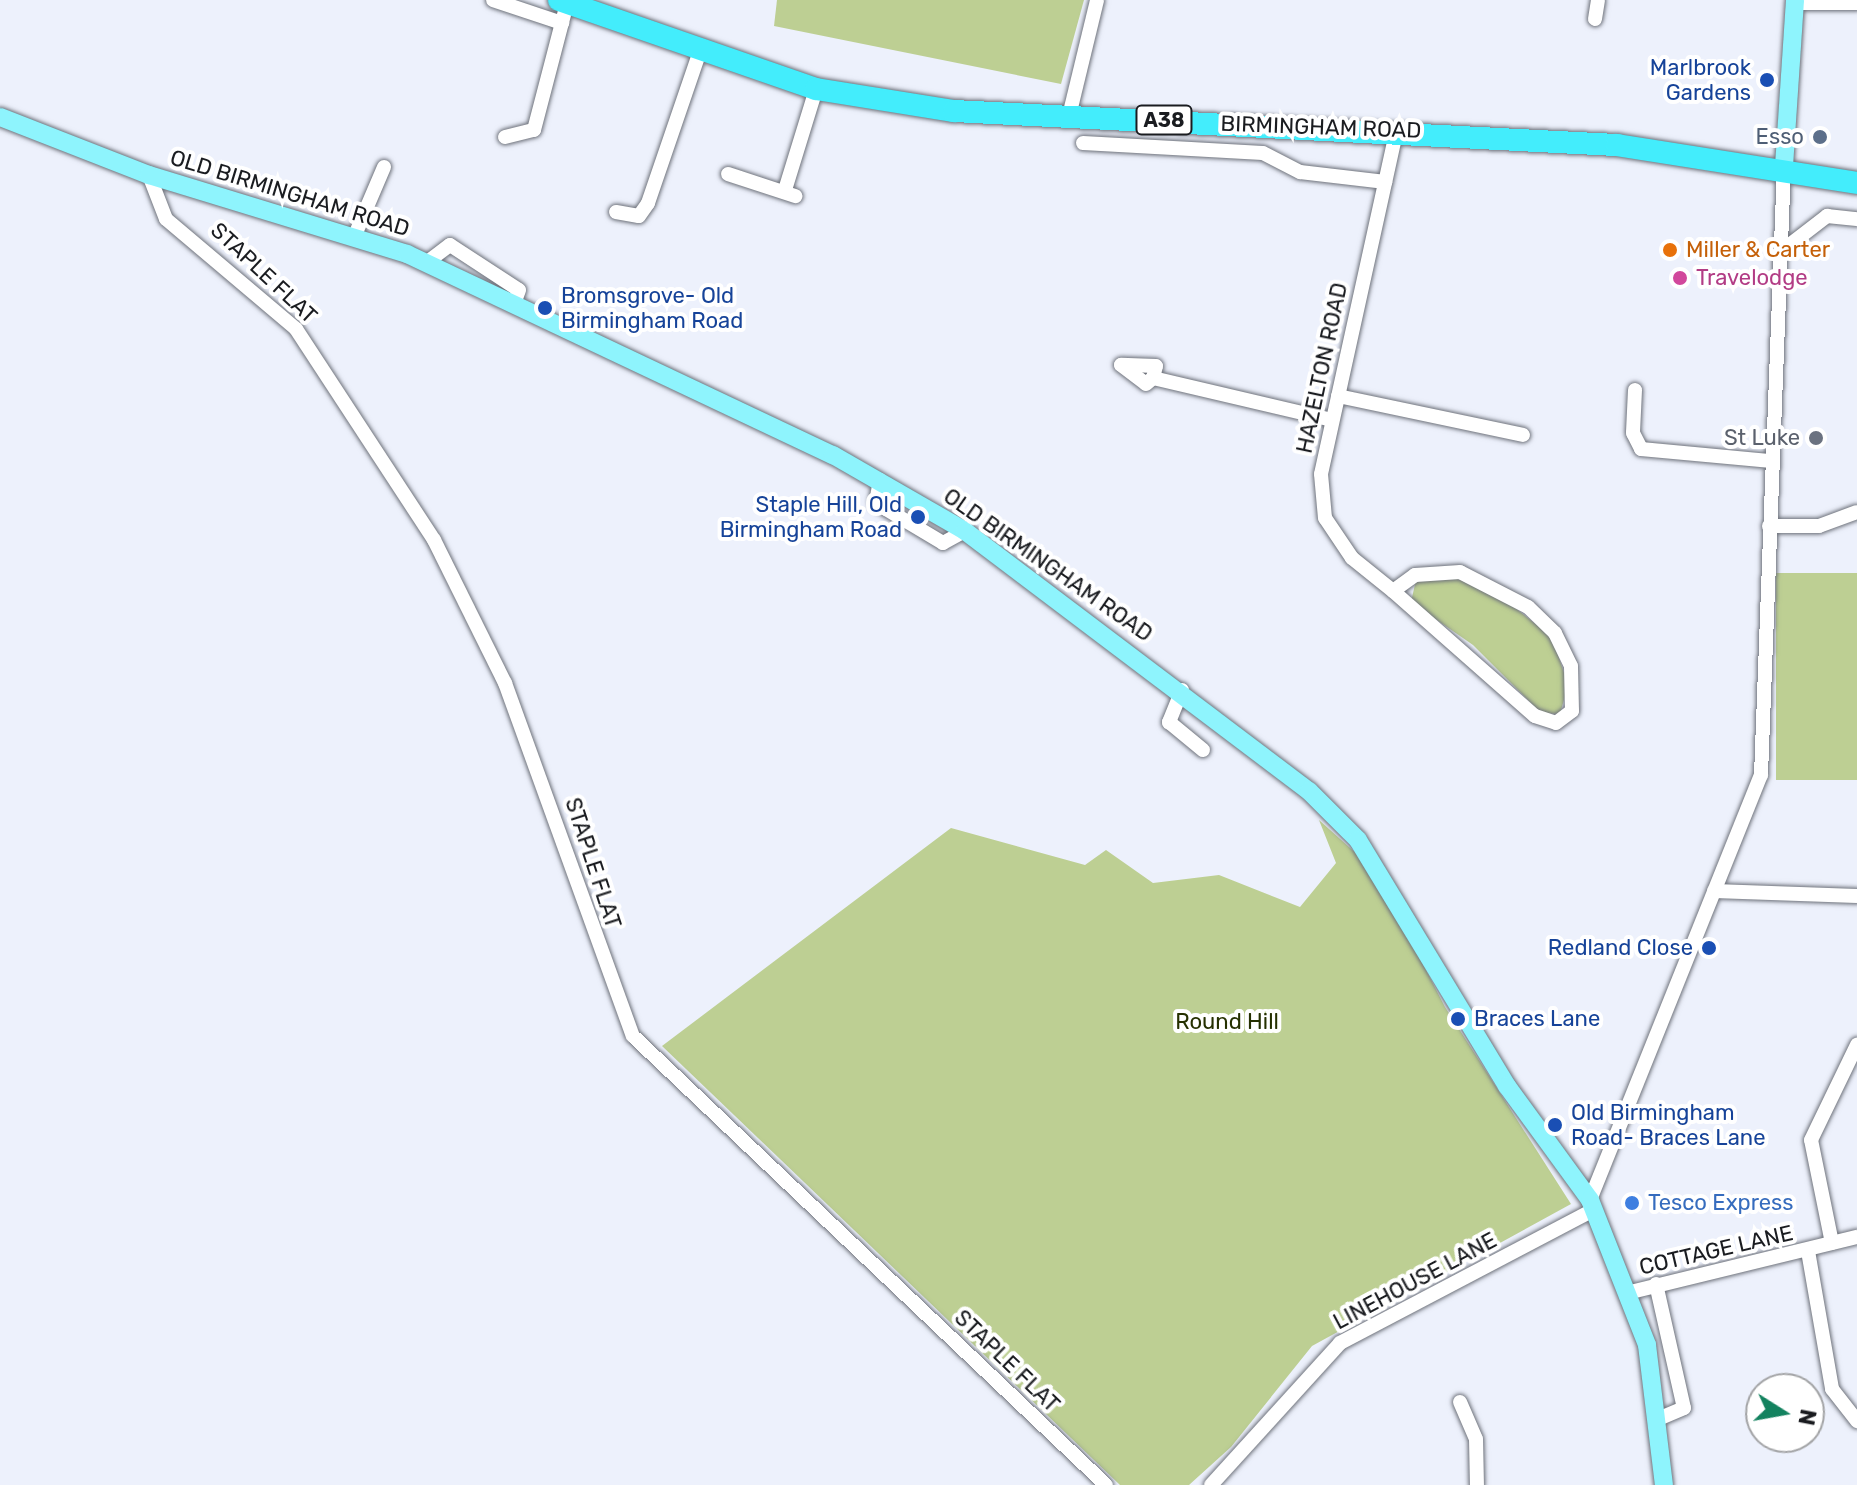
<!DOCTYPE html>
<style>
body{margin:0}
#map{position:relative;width:1857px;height:1485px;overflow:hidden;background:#edf1fc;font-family:Rubik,sans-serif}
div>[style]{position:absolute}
.green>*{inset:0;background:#bdcf93;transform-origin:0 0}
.roads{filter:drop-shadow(0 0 2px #6e727b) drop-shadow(0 0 2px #6e727b)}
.minor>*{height:14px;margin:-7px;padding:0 7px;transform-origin:7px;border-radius:7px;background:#fff}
.major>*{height:18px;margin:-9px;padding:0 9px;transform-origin:9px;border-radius:9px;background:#8ef4fd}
.highway>*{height:22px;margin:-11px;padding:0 11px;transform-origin:11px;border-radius:11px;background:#43edfc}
.dots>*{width:22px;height:22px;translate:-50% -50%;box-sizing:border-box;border:4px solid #fff;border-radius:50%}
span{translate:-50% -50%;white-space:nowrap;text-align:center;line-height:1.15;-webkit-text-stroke:8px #fff;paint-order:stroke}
.shield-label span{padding:2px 6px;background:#fff;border:2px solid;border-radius:6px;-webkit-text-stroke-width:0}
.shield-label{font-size:20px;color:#1a1c20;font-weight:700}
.transit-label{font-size:22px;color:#164399}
.right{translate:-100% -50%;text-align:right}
.left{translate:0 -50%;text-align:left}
.street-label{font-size:22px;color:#1a1c20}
.service-label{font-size:22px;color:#4e5e75}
.food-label{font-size:22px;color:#c56008}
.hotel-label{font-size:22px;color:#b23c85}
.worship-label{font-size:22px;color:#5b616d}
.park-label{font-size:22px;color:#253000}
.shop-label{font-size:22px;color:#366cbe}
.north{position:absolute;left:1745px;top:1373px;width:80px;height:80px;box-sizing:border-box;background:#fff;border:2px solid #a3a4a6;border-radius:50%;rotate:101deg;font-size:22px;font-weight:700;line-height:32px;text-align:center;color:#1a1c20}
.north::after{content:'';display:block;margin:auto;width:28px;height:36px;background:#13825f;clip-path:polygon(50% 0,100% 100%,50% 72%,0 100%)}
</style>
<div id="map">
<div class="green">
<div style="clip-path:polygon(777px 0,1084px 0,1061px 84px,774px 26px)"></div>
<div style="left:1857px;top:573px;width:207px;height:81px;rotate:90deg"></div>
<div style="clip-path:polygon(1441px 574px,1486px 585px,1552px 637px,1568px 685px,1560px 714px,1541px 713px,1473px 645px,1411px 602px,1416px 580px)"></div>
<div style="clip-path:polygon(1319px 820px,1359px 856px,1394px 908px,1445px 1007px,1571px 1204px,1312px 1346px,1231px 1447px,1189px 1485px,1120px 1485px,662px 1046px,951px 828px,1085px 865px,1106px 850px,1153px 883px,1219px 875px,1300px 907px,1336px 863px)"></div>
</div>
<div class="roads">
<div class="minor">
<div style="left:493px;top:0;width:73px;rotate:18.4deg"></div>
<div style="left:1795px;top:3px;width:62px"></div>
<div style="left:1595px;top:19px;width:19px;rotate:-81deg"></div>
<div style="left:1069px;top:116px;width:119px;rotate:-76.4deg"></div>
<div style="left:505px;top:137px;width:30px;rotate:-14deg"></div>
<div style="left:534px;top:130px;width:131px;rotate:-75.4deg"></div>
<div style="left:1083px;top:143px;width:180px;rotate:3.2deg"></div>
<div style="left:1263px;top:153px;width:42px;rotate:27.2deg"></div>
<div style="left:1300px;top:172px;width:86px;rotate:6.7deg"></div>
<div style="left:728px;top:174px;width:71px;rotate:18.2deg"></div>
<div style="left:149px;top:175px;width:47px;rotate:68.9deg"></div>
<div style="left:166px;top:219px;width:170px;rotate:40.2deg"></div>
<div style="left:296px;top:329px;width:252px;rotate:56.8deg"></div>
<div style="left:434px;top:540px;width:160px;rotate:63.6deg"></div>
<div style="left:505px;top:683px;width:375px;rotate:70.1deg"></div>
<div style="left:633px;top:1036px;width:652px;rotate:43.51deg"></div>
<div style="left:785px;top:190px;width:106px;rotate:-72.9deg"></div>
<div style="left:616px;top:212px;width:23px;rotate:10deg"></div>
<div style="left:639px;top:216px;width:16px;rotate:-55deg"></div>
<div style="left:648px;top:203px;width:164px;rotate:-71.1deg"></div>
<div style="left:355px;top:235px;width:74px;rotate:-66.9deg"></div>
<div style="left:1779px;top:253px;width:61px;rotate:-37.6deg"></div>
<div style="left:1827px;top:216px;width:30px;rotate:6deg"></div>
<div style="left:426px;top:263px;width:30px;rotate:-37deg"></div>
<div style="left:450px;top:245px;width:82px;rotate:33.1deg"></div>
<div style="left:519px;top:290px;width:12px;rotate:110deg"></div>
<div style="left:1153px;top:378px;width:12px;rotate:-76deg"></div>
<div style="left:1156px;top:366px;width:35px;rotate:-178deg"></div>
<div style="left:1121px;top:365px;width:31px;rotate:37deg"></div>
<div style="left:1146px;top:384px;width:9px;rotate:-41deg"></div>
<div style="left:1153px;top:378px;width:184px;rotate:13.2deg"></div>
<div style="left:1635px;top:390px;width:43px;rotate:92.7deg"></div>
<div style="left:1633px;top:433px;width:18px;rotate:63deg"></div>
<div style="left:1641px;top:449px;width:131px;rotate:5.3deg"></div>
<div style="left:1338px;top:396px;width:189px;rotate:11.9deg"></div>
<div style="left:880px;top:480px;width:23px;rotate:100deg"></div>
<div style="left:876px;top:503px;width:78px;rotate:30.8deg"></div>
<div style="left:943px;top:543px;width:25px;rotate:-29deg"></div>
<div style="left:1769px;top:526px;width:50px"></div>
<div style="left:1819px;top:526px;width:40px;rotate:-20.2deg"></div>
<div style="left:1393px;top:591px;width:189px;rotate:41.4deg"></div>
<div style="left:1535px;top:716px;width:22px;rotate:18deg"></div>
<div style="left:1556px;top:723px;width:20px;rotate:-37deg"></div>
<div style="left:1572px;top:711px;width:45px;rotate:-91.3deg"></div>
<div style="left:1571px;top:666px;width:37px;rotate:-116deg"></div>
<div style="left:1555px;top:633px;width:37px;rotate:-136deg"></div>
<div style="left:1528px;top:607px;width:76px;rotate:-152.8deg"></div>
<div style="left:1460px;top:572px;width:45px;rotate:176.2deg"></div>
<div style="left:1415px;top:575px;width:27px;rotate:144deg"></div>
<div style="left:1393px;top:591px;width:53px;rotate:-141.2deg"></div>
<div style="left:1352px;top:558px;width:48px;rotate:-124deg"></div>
<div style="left:1325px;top:518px;width:44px;rotate:-95.2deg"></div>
<div style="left:1321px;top:474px;width:353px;rotate:-77.6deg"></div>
<div style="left:1182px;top:690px;width:35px;rotate:112deg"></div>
<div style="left:1169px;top:722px;width:44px;rotate:39.5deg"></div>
<div style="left:1714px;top:891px;width:143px;rotate:2deg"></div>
<div style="left:1590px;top:1200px;width:458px;rotate:-68.1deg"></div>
<div style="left:1761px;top:775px;width:609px;rotate:-87.84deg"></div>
<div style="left:1832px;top:1243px;width:105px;rotate:-101.5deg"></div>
<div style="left:1811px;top:1140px;width:106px;rotate:-64.2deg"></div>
<div style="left:1808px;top:1251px;width:140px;rotate:80.1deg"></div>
<div style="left:1832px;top:1389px;width:41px;rotate:52deg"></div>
<div style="left:1656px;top:1284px;width:127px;rotate:77.3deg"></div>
<div style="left:1684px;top:1408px;width:25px;rotate:157deg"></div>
<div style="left:1631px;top:1292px;width:233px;rotate:-13.7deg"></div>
<div style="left:1460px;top:1402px;width:40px;rotate:66.6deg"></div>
<div style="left:1476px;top:1439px;width:46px;rotate:88.8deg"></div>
<div style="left:1211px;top:1485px;width:192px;rotate:-47.7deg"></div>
<div style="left:1340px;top:1343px;width:286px;rotate:-27.7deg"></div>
</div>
<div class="major">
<div style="left:0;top:117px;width:160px;rotate:21.3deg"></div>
<div style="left:149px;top:175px;width:270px;rotate:17deg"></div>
<div style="left:407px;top:254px;width:471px;rotate:25.3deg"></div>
<div style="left:833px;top:455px;width:152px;rotate:29.9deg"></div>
<div style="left:965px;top:531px;width:431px;rotate:37.1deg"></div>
<div style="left:1309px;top:791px;width:69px;rotate:45deg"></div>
<div style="left:1358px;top:840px;width:288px;rotate:58.8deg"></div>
<div style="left:1507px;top:1086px;width:141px;rotate:53.9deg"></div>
<div style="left:1590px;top:1200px;width:156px;rotate:68.5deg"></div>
<div style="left:1647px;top:1345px;width:141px;rotate:83.1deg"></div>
<div style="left:1784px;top:166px;width:166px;rotate:-86.2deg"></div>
</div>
<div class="highway">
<div style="left:559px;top:0;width:272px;rotate:19.1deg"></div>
<div style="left:816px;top:89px;width:140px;rotate:9.1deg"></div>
<div style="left:954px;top:111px;width:664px;rotate:2.94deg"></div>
<div style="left:1617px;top:145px;width:243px;rotate:9deg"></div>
</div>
</div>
<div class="dots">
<div style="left:1767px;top:80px;background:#1a4fb4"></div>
<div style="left:1820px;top:137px;background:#5c6f8a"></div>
<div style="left:1670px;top:250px;background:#e8710a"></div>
<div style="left:1680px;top:278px;background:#d1479c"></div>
<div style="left:545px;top:308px;background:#1a4fb4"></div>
<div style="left:1816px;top:438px;background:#6b7280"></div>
<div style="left:918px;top:517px;background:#1a4fb4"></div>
<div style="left:1709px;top:948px;background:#1a4fb4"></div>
<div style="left:1458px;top:1019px;background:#1a4fb4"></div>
<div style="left:1555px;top:1125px;background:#1a4fb4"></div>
<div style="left:1632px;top:1203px;background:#3f7fe0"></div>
</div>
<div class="shield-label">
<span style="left:1164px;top:120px">A38</span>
</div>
<div class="transit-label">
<span class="right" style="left:1751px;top:80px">Marlbrook<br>Gardens</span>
<span class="left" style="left:561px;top:308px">Bromsgrove- Old<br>Birmingham Road</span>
<span class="right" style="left:902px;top:517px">Staple Hill, Old<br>Birmingham Road</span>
<span class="right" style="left:1693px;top:948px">Redland Close</span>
<span class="left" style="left:1474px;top:1019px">Braces Lane</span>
<span class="left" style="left:1571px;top:1125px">Old Birmingham<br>Road- Braces Lane</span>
</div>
<div class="street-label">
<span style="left:1321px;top:127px;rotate:2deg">BIRMINGHAM ROAD</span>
<span style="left:290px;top:193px;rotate:17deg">OLD BIRMINGHAM ROAD</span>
<span style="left:264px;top:273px;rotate:43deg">STAPLE FLAT</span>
<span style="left:1322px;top:368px;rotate:-78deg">HAZELTON ROAD</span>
<span style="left:1048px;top:565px;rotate:35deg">OLD BIRMINGHAM ROAD</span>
<span style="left:593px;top:863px;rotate:72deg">STAPLE FLAT</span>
<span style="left:1716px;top:1250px;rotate:-13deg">COTTAGE LANE</span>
<span style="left:1415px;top:1281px;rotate:-28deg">LINEHOUSE LANE</span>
<span style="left:1007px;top:1361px;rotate:44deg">STAPLE FLAT</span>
</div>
<div class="service-label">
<span class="right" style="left:1804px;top:137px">Esso</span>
</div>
<div class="food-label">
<span class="left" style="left:1686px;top:250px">Miller &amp; Carter</span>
</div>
<div class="hotel-label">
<span class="left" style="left:1696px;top:278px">Travelodge</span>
</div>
<div class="worship-label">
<span class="right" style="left:1800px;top:438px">St Luke</span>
</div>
<div class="park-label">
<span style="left:1227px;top:1022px">Round Hill</span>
</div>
<div class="shop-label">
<span class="left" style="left:1648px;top:1203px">Tesco Express</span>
</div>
<div class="north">N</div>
</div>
